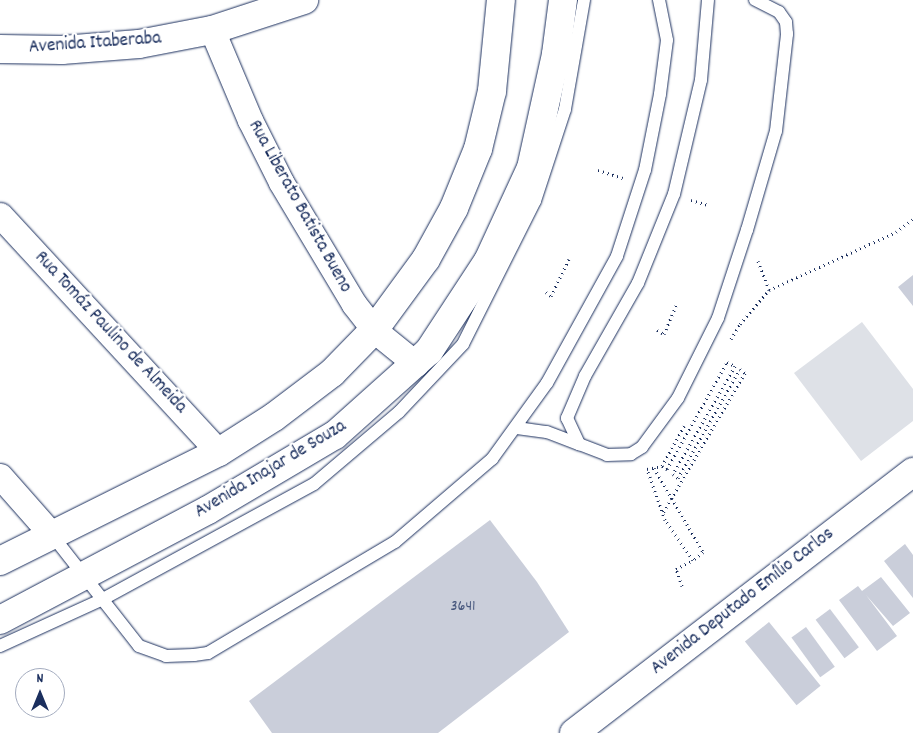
<!DOCTYPE html>
<meta charset="utf-8">
<style>
body{margin:0}
#map{position:relative;width:913px;height:733px;overflow:hidden;background:#fff;font-family:Dekko,sans-serif}
div>[style]{position:absolute}
.green>*{inset:0;background:#dee1e7}
.building>*{inset:0;background:#caceda;transform-origin:0 0}
.path>*{height:3px;margin-top:-1.5px;transform-origin:0;background:repeating-linear-gradient(90deg,#1b2f5e 0 1px,transparent 0 5px)}
.roads{filter:drop-shadow(0 0 1px #1b2f5e) drop-shadow(0 0 1px #1b2f5e)}
.service>*{height:12px;margin:-6px;padding:0 6px;transform-origin:6px;border-radius:6px;background:#fff}
.minor>*{height:25px;margin:-12.5px;padding:0 12.5px;transform-origin:12.5px;border-radius:12.5px;background:#fff}
.secondary>*{height:28px;margin:-14px;padding:0 14px;transform-origin:14px;border-radius:14px;background:#fff}
.primary>*{height:28px;margin:-14px;padding:0 14px;transform-origin:14px;border-radius:14px;background:#fff}
.path-bridge>*{height:3px;margin-top:-1.5px;transform-origin:0;background:repeating-linear-gradient(90deg,#1b2f5e 0 1px,transparent 0 5px)}
span{translate:-50% -50%;white-space:nowrap;text-align:center;line-height:1.15;-webkit-text-stroke:4.5px #fff;paint-order:stroke}
.number-label{font-size:16px;color:#47577d}
.number-label span{-webkit-text-stroke-width:0}
.street-label{font-size:19px;color:#1b2f5e}
.north{position:absolute;left:15px;top:668px;width:50px;height:50px;box-sizing:border-box;background:#fff;border:1px solid #a4acbf;border-radius:50%;rotate:0deg;font-size:14px;font-weight:700;line-height:20px;text-align:center;color:#1b2f5e}
.north::after{content:'';display:block;margin:auto;width:18px;height:22px;background:#1b2f5e;clip-path:polygon(50% 0,100% 100%,50% 72%,0 100%)}
</style>
<div id="map">
<div class="green">
<div style="clip-path:polygon(862px 322px,913px 389px,913px 421px,861px 461px,794px 373px)"></div>
</div>
<div class="building">
<div style="clip-path:polygon(913px 275px,913px 306px,898px 287px)"></div>
<div style="clip-path:polygon(490px 520px,537px 582px,569px 632px,438px 733px,272px 733px,249px 701px)"></div>
<div style="clip-path:polygon(905px 544px,913px 555px,913px 598px,884px 561px)"></div>
<div style="clip-path:polygon(881px 577px,910px 613px,893px 626px,866px 595px,897px 636px,877px 651px,839px 600px,858px 586px,862px 591px)"></div>
<div style="left:830px;top:609px;width:48px;height:18px;rotate:53deg"></div>
<div style="left:769px;top:622px;width:82px;height:31px;rotate:51deg"></div>
<div style="left:806px;top:627px;width:49px;height:18px;rotate:54deg"></div>
</div>
<div class="path">
<div style="left:598px;top:170px;width:26px;rotate:18deg"></div>
<div style="left:691px;top:200px;width:18px;rotate:16deg"></div>
<div style="left:758px;top:261px;width:31px;rotate:69deg"></div>
<div style="left:769px;top:290px;width:140px;rotate:-24.5deg"></div>
<div style="left:896px;top:232px;width:21px;rotate:-37deg"></div>
<div style="left:546px;top:292px;width:6px;rotate:39deg"></div>
<div style="left:551px;top:296px;width:41px;rotate:-64.1deg"></div>
<div style="left:657px;top:330px;width:8px;rotate:30deg"></div>
<div style="left:664px;top:334px;width:33px;rotate:-67deg"></div>
<div style="left:731px;top:339px;width:17px;rotate:-59deg"></div>
<div style="left:740px;top:324px;width:45px;rotate:-49.5deg"></div>
<div style="left:654px;top:468px;width:97px;rotate:59.7deg"></div>
<div style="left:703px;top:552px;width:13px;rotate:141deg"></div>
<div style="left:682px;top:586px;width:18px;rotate:-109deg"></div>
<div style="left:676px;top:569px;width:19px;rotate:-28deg"></div>
<div style="left:693px;top:560px;width:49px;rotate:-125deg"></div>
<div style="left:665px;top:520px;width:54px;rotate:-109.4deg"></div>
<div style="left:647px;top:469px;width:15px;rotate:-11deg"></div>
<div style="left:662px;top:466px;width:46px;rotate:-61.2deg"></div>
</div>
<div class="roads">
<div class="service">
<div style="left:708px;top:0;width:80px;rotate:95deg"></div>
<div style="left:701px;top:80px;width:117px;rotate:103.3deg"></div>
<div style="left:674px;top:194px;width:96px;rotate:112deg"></div>
<div style="left:638px;top:283px;width:107px;rotate:119.7deg"></div>
<div style="left:585px;top:376px;width:46px;rotate:113.2deg"></div>
<div style="left:567px;top:418px;width:29px;rotate:65deg"></div>
<div style="left:579px;top:444px;width:30px;rotate:21deg"></div>
<div style="left:607px;top:455px;width:24px;rotate:-2deg"></div>
<div style="left:631px;top:454px;width:13px;rotate:-32deg"></div>
<div style="left:642px;top:447px;width:61px;rotate:-53.7deg"></div>
<div style="left:678px;top:398px;width:89px;rotate:-63.4deg"></div>
<div style="left:718px;top:318px;width:93px;rotate:-71.8deg"></div>
<div style="left:747px;top:230px;width:103px;rotate:-73.7deg"></div>
<div style="left:776px;top:131px;width:98px;rotate:-83.5deg"></div>
<div style="left:787px;top:34px;width:12px;rotate:-95deg"></div>
<div style="left:786px;top:22px;width:12px;rotate:-125deg"></div>
<div style="left:779px;top:12px;width:27px;rotate:-153deg"></div>
<div style="left:517px;top:428px;width:30px;rotate:8deg"></div>
<div style="left:547px;top:432px;width:34px;rotate:21deg"></div>
<div style="left:52px;top:535px;width:141px;rotate:51.9deg"></div>
<div style="left:139px;top:646px;width:29px;rotate:20deg"></div>
<div style="left:166px;top:656px;width:28px;rotate:-2deg"></div>
<div style="left:194px;top:655px;width:14px;rotate:-8deg"></div>
<div style="left:208px;top:653px;width:217px;rotate:-30.7deg"></div>
<div style="left:395px;top:542px;width:128px;rotate:-40.6deg"></div>
<div style="left:492px;top:459px;width:94px;rotate:-54.1deg"></div>
<div style="left:547px;top:383px;width:145px;rotate:-61.1deg"></div>
<div style="left:617px;top:256px;width:90px;rotate:-72deg"></div>
<div style="left:645px;top:170px;width:77px;rotate:-78.8deg"></div>
<div style="left:660px;top:94px;width:54px;rotate:-82.6deg"></div>
<div style="left:667px;top:40px;width:41px;rotate:-101.3deg"></div>
<div style="left:0;top:646px;width:113px;rotate:-24.5deg"></div>
<div style="left:103px;top:599px;width:240px;rotate:-28.6deg"></div>
<div style="left:314px;top:484px;width:111px;rotate:-40.3deg"></div>
<div style="left:399px;top:412px;width:93px;rotate:-46.7deg"></div>
<div style="left:463px;top:344px;width:160px;rotate:-63.3deg"></div>
<div style="left:535px;top:201px;width:97px;rotate:-71.9deg"></div>
<div style="left:565px;top:109px;width:111px;rotate:-80.1deg"></div>
</div>
<div class="minor">
<div style="left:212px;top:30px;width:98px;rotate:67.1deg"></div>
<div style="left:250px;top:120px;width:69px;rotate:63.4deg"></div>
<div style="left:281px;top:182px;width:142px;rotate:59.1deg"></div>
<div style="left:354px;top:304px;width:33px;rotate:52deg"></div>
<div style="left:374px;top:330px;width:54px;rotate:39deg"></div>
<div style="left:0;top:215px;width:323px;rotate:47.3deg"></div>
<div style="left:0;top:476px;width:79px;rotate:48.6deg"></div>
</div>
<div class="secondary">
<div style="left:0;top:49px;width:62px;rotate:0.9deg"></div>
<div style="left:62px;top:50px;width:77px;rotate:-4.5deg"></div>
<div style="left:139px;top:44px;width:74px;rotate:-10.9deg"></div>
<div style="left:212px;top:30px;width:97px;rotate:-18.1deg"></div>
<div style="left:574px;top:733px;width:428px;rotate:-37.6deg"></div>
</div>
<div class="primary">
<div style="left:0;top:561px;width:245px;rotate:-26.5deg"></div>
<div style="left:219px;top:452px;width:65px;rotate:-32.5deg"></div>
<div style="left:274px;top:417px;width:73px;rotate:-37.2deg"></div>
<div style="left:332px;top:373px;width:60px;rotate:-45.7deg"></div>
<div style="left:374px;top:330px;width:88px;rotate:-53.8deg"></div>
<div style="left:426px;top:259px;width:58px;rotate:-61.2deg"></div>
<div style="left:454px;top:208px;width:64px;rotate:-67.9deg"></div>
<div style="left:478px;top:149px;width:60px;rotate:-76.4deg"></div>
<div style="left:492px;top:91px;width:91px;rotate:-84.4deg"></div>
<div style="left:0;top:620px;width:235px;rotate:-27.9deg"></div>
<div style="left:208px;top:510px;width:147px;rotate:-30.6deg"></div>
<div style="left:335px;top:435px;width:126px;rotate:-41.8deg"></div>
<div style="left:429px;top:351px;width:108px;rotate:-56.8deg"></div>
<div style="left:488px;top:261px;width:102px;rotate:-65.2deg"></div>
<div style="left:531px;top:168px;width:117px;rotate:-77.6deg"></div>
<div style="left:556px;top:54px;width:54px;rotate:-82.6deg"></div>
</div>
</div>
<div class="path-bridge">
<div style="left:662px;top:466px;width:6px;rotate:31deg"></div>
<div style="left:667px;top:469px;width:123px;rotate:-60.7deg"></div>
<div style="left:727px;top:362px;width:9px;rotate:27deg"></div>
<div style="left:735px;top:366px;width:125px;rotate:119.9deg"></div>
<div style="left:673px;top:474px;width:6px;rotate:39deg"></div>
<div style="left:678px;top:478px;width:125px;rotate:-60.4deg"></div>
<div style="left:740px;top:369px;width:6px;rotate:39deg"></div>
<div style="left:745px;top:373px;width:162px;rotate:120.4deg"></div>
</div>
<div class="number-label">
<span style="left:463px;top:607px">3641</span>
</div>
<div class="street-label">
<span style="left:95px;top:44px;rotate:-4deg">Avenida Itaberaba</span>
<span style="left:299px;top:207px;rotate:61deg">Rua Liberato Batista Bueno</span>
<span style="left:110px;top:333px;rotate:47deg">Rua Tomáz Paulino de Almeida</span>
<span style="left:271px;top:470px;rotate:-31deg">Avenida Inajar de Souza</span>
<span style="left:743px;top:602px;rotate:-38deg">Avenida Deputado Emílio Carlos</span>
</div>
<div class="north">N</div>
</div>
